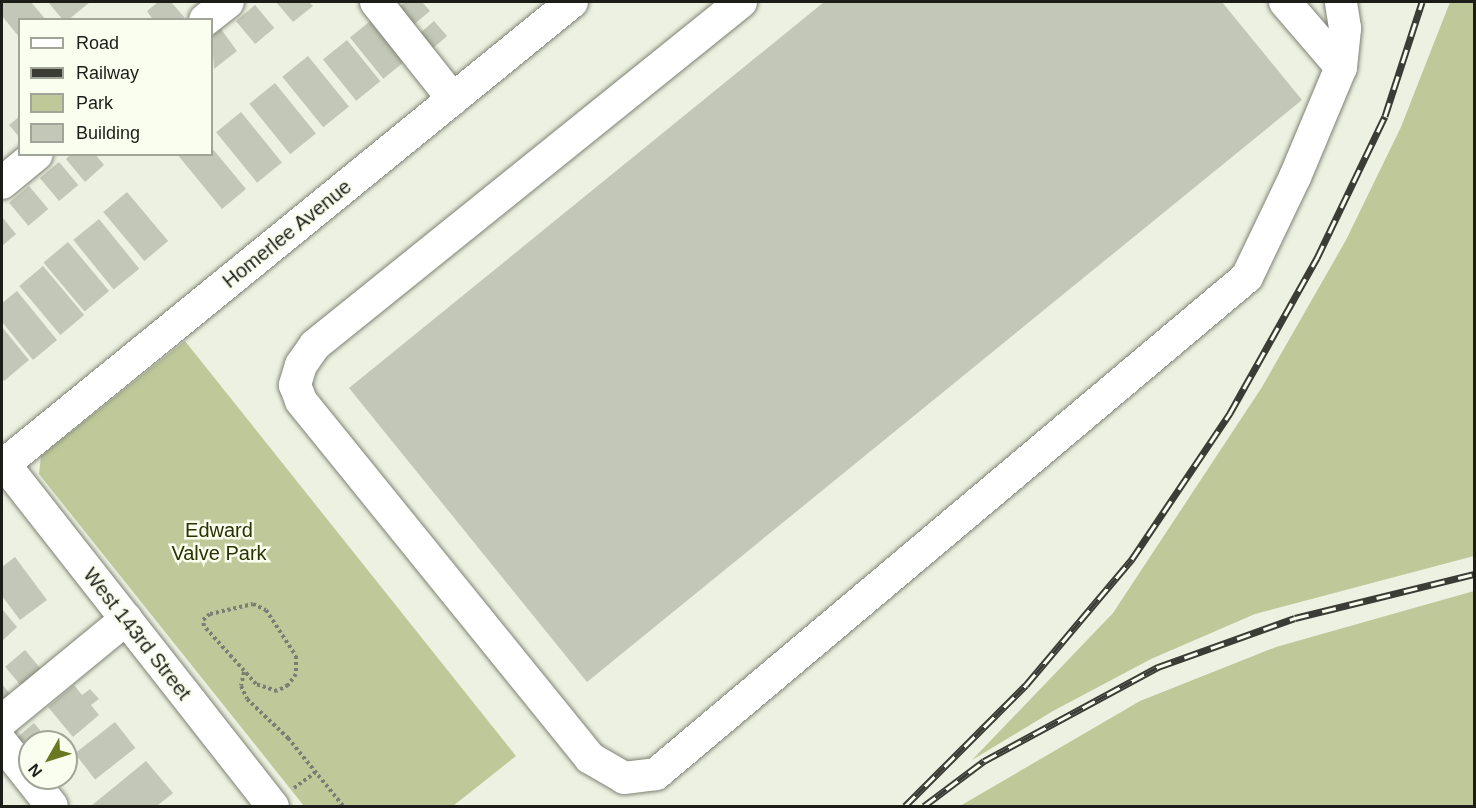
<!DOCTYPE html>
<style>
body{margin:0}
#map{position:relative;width:1476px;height:808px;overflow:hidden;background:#edf1e1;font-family:Helvetica,sans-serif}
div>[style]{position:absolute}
.green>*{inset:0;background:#bec899}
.building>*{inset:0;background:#c3c7b7;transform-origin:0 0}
.path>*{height:4px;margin-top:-2px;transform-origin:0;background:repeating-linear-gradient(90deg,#7c7e74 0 3px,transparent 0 6px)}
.roads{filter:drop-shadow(0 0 2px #7e8273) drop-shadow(0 0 2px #7e8273)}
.minor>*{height:32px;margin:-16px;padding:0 16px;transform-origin:16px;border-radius:16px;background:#fff}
.rail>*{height:7px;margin-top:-3.5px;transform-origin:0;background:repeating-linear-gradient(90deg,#fafeee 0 14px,#3b3c36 0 28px);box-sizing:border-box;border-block:2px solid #3b3c36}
span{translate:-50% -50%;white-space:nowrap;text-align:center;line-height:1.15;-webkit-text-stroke:5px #fafeee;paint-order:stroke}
.street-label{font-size:20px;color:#1c1d18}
.park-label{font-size:20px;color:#2a3103}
.frame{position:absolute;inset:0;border:3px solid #1c1d18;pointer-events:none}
.legend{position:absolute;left:18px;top:18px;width:195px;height:138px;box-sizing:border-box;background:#fafeee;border:2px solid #a1a498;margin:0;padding:8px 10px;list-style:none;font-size:18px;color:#1c1d18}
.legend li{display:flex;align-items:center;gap:12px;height:30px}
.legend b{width:30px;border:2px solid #a1a498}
.north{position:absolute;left:18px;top:730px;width:60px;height:60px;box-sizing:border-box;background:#fafeee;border:2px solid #a1a498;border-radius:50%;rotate:231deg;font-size:16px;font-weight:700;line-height:24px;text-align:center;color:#1c1d18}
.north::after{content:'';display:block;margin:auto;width:21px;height:27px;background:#6a7824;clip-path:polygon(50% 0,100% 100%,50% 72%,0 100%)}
</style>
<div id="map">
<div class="green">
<div style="clip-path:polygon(1450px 2px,1474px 2px,1474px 556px,1255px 614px,1151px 659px,1053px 711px,972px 760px,1113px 613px,1262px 387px,1346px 240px,1401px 127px)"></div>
<div style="clip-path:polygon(185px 341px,516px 756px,453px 806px,304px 806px,39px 474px,41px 456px)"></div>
<div style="clip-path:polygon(1474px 591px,1474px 806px,960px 806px,1140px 701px,1276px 647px)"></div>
</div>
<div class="building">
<div style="clip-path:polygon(2px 2px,31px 2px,46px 20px,20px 20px,20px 38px,2px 16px)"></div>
<div style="clip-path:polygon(48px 2px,90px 2px,68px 20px,63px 20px)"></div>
<div style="clip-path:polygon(158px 2px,171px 2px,185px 18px,153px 20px,147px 11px)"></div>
<div style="clip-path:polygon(276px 2px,309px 2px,313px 6px,293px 22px)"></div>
<div style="clip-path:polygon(405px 2px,422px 2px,430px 11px,411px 27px,396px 9px)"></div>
<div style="clip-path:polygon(824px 2px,1222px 2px,1302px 100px,587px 682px,349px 388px)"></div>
<div style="left:255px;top:5px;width:30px;height:25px;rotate:50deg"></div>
<div style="left:374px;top:18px;width:53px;height:31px;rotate:51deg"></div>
<div style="left:434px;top:21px;width:20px;height:21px;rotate:49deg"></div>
<div style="clip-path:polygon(221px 29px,237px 51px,214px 69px,212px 36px)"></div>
<div style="left:347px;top:40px;width:53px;height:31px;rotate:51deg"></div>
<div style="left:308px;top:56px;width:65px;height:33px;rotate:51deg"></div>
<div style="left:275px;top:83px;width:65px;height:33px;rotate:51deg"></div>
<div style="left:241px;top:112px;width:65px;height:32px;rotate:51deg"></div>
<div style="clip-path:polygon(20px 116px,20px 138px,9px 125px)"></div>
<div style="clip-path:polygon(212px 148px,246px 189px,222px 209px,177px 154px,212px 154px)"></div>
<div style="clip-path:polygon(71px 154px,95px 154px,104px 165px,85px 182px,66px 159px)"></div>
<div style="left:59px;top:162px;width:30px;height:25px;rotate:50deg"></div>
<div style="left:29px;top:186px;width:30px;height:26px;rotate:50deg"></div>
<div style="left:127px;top:192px;width:64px;height:31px;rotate:50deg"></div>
<div style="clip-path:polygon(2px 217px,16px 234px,2px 246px)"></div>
<div style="left:99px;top:219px;width:64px;height:33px;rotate:51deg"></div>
<div style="left:68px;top:242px;width:64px;height:32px;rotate:50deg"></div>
<div style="left:43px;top:266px;width:64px;height:31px;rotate:50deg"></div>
<div style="clip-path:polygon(17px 291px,57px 340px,33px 360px,2px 322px,2px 303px)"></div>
<div style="clip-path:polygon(2px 327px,29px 360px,4px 381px,2px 378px)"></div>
<div style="clip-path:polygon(15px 557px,47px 600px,20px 620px,2px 596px,2px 567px)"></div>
<div style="clip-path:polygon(2px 609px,17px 627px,2px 641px)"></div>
<div style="left:25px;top:650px;width:30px;height:26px;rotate:50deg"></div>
<div style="clip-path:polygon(2px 684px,13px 698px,2px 708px)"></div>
<div style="clip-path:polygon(74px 685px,82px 695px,90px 689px,99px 699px,91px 705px,99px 715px,73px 737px,48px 707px)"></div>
<div style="left:115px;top:722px;width:33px;height:51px;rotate:52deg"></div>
<div style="clip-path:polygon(34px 723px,50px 742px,30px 742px,30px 758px,14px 740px)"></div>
<div style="clip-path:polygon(146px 761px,173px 793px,157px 806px,91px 806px)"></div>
</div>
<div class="path">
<div style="left:253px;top:604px;width:14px;rotate:25deg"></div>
<div style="left:266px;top:610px;width:55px;rotate:56.9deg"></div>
<div style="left:296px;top:656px;width:18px;rotate:90deg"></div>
<div style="left:296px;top:674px;width:14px;rotate:126deg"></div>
<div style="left:288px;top:685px;width:13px;rotate:151deg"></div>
<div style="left:277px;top:691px;width:22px;rotate:-162deg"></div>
<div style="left:256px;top:684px;width:78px;rotate:-131.9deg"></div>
<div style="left:204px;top:626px;width:6px;rotate:-99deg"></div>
<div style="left:203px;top:620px;width:9px;rotate:-41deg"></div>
<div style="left:210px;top:614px;width:44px;rotate:-13.1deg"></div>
<div style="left:244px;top:672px;width:14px;rotate:102deg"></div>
<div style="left:241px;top:686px;width:14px;rotate:65deg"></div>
<div style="left:247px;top:699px;width:57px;rotate:43.6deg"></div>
<div style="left:288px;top:738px;width:87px;rotate:51deg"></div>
<div style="left:294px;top:788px;width:26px;rotate:-36deg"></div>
</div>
<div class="roads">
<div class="minor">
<div style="left:376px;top:2px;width:124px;rotate:51.6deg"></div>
<div style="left:741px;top:2px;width:547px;rotate:141.16deg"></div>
<div style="left:315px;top:345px;width:24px;rotate:125deg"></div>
<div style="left:301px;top:365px;width:21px;rotate:107deg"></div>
<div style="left:295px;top:385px;width:17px;rotate:69deg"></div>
<div style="left:301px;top:401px;width:459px;rotate:51deg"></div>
<div style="left:590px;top:758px;width:39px;rotate:30deg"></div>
<div style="left:624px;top:778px;width:32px;rotate:-7deg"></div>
<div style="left:656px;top:774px;width:772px;rotate:-40.06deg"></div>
<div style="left:1247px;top:277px;width:111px;rotate:-64.4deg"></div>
<div style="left:1295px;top:177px;width:119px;rotate:-67.3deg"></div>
<div style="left:1341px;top:67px;width:39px;rotate:-84deg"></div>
<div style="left:1345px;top:28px;width:26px;rotate:-99deg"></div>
<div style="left:1285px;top:2px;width:86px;rotate:49.3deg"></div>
<div style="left:205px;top:20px;width:29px;rotate:-38deg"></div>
<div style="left:2px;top:183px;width:45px;rotate:-39.6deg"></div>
<div style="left:2px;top:461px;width:439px;rotate:51.9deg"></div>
<div style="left:2px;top:466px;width:735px;rotate:-39.15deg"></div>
<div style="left:2px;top:721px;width:161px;rotate:-39.4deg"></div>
<div style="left:2px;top:743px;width:80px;rotate:51.6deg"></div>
</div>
</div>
<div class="rail">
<div style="left:905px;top:806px;width:171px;rotate:-45deg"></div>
<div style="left:1026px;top:685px;width:165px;rotate:-49.9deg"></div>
<div style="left:1132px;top:559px;width:176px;rotate:-56.1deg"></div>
<div style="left:1230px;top:413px;width:178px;rotate:-60.7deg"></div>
<div style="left:1317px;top:258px;width:157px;rotate:-64.4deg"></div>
<div style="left:1385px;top:116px;width:120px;rotate:-72deg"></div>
<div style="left:924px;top:806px;width:75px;rotate:-36.9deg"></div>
<div style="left:984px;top:761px;width:198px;rotate:-28.4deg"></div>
<div style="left:1158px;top:667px;width:145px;rotate:-19.7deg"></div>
<div style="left:1295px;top:618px;width:184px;rotate:-13.8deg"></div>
</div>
<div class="street-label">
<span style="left:287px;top:234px;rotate:-39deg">Homerlee Avenue</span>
<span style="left:137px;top:634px;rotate:52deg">West 143rd Street</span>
</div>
<div class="park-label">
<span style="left:219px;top:542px">Edward<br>Valve Park</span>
</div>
<div class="frame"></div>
<ul class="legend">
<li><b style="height:8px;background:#fff"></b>Road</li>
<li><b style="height:8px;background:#3b3c36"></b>Railway</li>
<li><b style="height:16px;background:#bec899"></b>Park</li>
<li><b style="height:16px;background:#c3c7b7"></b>Building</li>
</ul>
<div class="north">N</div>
</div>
